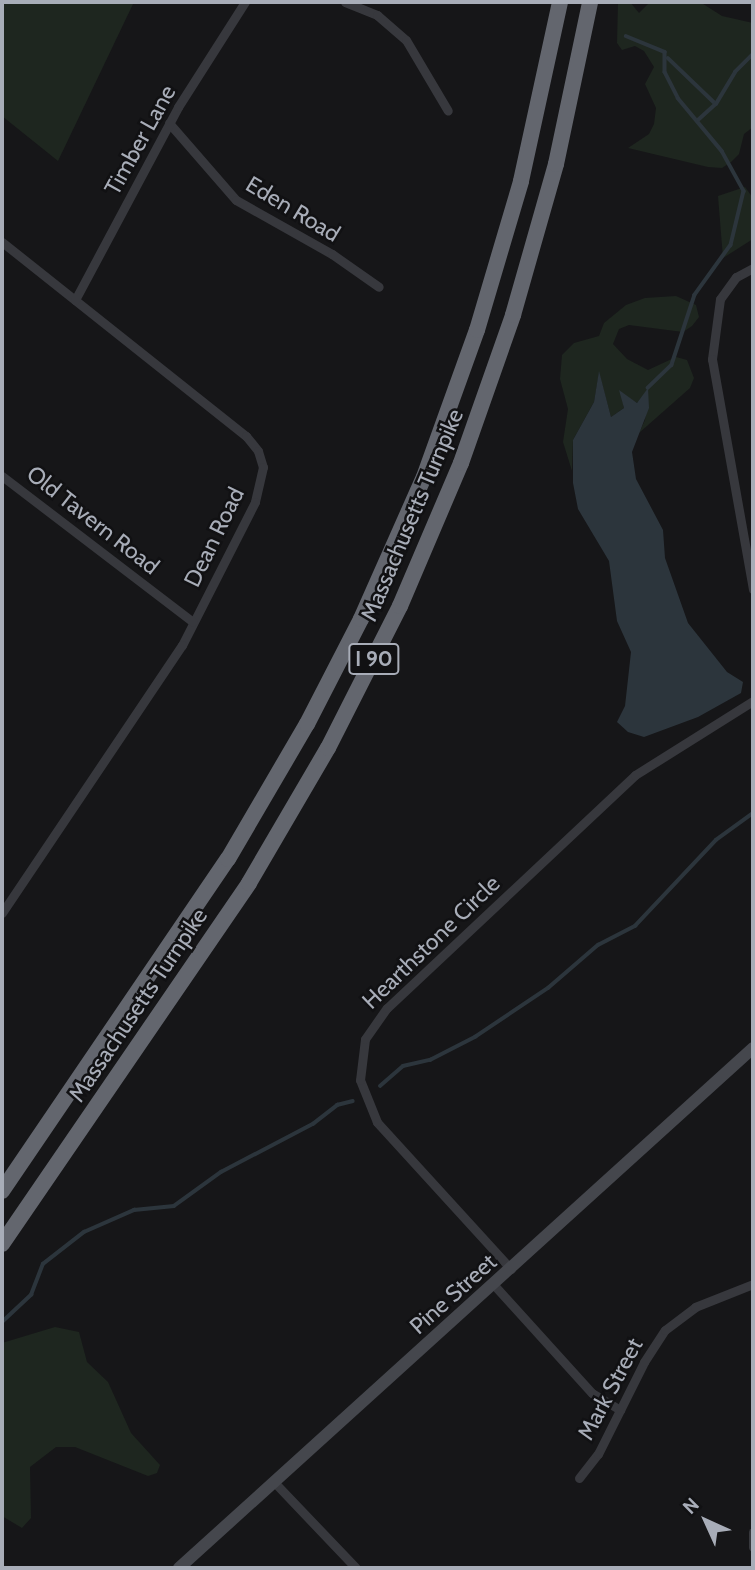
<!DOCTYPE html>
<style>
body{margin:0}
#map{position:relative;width:755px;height:1570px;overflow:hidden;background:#161618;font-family:Cabin,sans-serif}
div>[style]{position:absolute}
.green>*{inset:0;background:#1e261f}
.water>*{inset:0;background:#2c353c}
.stream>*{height:3.5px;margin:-1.75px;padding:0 1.75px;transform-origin:1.75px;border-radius:1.75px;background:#2c353c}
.minor>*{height:9px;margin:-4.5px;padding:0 4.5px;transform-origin:4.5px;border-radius:4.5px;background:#37383d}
.secondary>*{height:12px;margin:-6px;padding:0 6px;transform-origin:6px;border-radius:6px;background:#45474d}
.motorway>*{height:16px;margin:-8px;padding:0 8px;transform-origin:8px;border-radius:8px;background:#63666e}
span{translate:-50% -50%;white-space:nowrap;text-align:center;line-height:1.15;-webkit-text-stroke:5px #111113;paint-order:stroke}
.shield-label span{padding:2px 5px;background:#111113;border:2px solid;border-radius:5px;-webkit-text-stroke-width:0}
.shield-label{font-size:21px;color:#a8adb8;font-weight:700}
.street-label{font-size:23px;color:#a8adb8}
.frame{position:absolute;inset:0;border:4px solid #a8adb8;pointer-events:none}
.north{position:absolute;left:671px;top:1486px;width:70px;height:70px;-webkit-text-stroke:5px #111113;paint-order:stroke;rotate:315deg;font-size:19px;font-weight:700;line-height:28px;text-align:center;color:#a8adb8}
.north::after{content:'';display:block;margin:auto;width:24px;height:32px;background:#a8adb8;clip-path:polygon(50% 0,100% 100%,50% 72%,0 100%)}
</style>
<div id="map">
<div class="green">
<div style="clip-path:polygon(2px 2px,134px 2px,58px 161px,2px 116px)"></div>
<div style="clip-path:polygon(618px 2px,630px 2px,639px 13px,650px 2px,700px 2px,722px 16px,753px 23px,753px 127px,744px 134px,739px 154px,731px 162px,722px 168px,708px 167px,628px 148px,649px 134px,654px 124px,656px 108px,645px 84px,654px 67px,644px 51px,635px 46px,622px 50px,617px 43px)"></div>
<div style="clip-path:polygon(745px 187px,753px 198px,753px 239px,723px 258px,718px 196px)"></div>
<div style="clip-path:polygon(676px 296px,696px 305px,699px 317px,692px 326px,683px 332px,629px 325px,619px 329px,613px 344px,627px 359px,648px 370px,676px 357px,687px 360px,694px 378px,690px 388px,639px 433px,645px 420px,648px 390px,637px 403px,621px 393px,624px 408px,611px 417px,599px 373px,594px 402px,573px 440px,572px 471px,563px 442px,568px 409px,560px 379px,562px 355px,574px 343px,599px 336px,604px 323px,626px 305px,645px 298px)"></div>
<div style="clip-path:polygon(55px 1327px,79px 1332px,87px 1362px,108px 1382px,131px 1433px,160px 1465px,157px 1473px,148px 1476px,75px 1447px,56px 1447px,30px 1467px,31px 1518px,22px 1528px,2px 1516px,2px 1343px)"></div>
</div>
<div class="water">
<div style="clip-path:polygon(599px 371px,611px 417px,624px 408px,619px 390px,637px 403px,648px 388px,649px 408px,632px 452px,636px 479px,663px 530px,665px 558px,688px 623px,727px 672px,743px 682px,741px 693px,698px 717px,644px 737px,628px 732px,617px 722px,625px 706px,631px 652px,617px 621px,609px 561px,578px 509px,573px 483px,573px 440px,594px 402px)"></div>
</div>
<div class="stream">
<div style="left:626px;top:36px;width:42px;rotate:22.3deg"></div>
<div style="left:665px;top:52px;width:20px;rotate:90deg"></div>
<div style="left:665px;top:72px;width:29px;rotate:63deg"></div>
<div style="left:678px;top:98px;width:69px;rotate:50.3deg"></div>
<div style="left:722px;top:151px;width:46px;rotate:61.2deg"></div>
<div style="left:744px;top:191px;width:56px;rotate:103.5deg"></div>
<div style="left:731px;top:245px;width:62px;rotate:125.8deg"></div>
<div style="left:695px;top:295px;width:74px;rotate:108.2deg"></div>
<div style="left:672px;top:365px;width:33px;rotate:136deg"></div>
<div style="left:668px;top:58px;width:66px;rotate:43.8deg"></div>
<div style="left:698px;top:120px;width:24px;rotate:-42deg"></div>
<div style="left:716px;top:104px;width:37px;rotate:-59deg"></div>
<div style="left:735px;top:72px;width:25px;rotate:-45deg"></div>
<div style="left:380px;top:1086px;width:30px;rotate:-41deg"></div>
<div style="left:403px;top:1066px;width:28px;rotate:-13deg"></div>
<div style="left:430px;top:1060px;width:51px;rotate:-27.1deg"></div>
<div style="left:475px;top:1037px;width:88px;rotate:-33.9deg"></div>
<div style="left:548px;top:988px;width:66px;rotate:-40.7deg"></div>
<div style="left:598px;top:945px;width:42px;rotate:-27.2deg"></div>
<div style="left:635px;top:926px;width:118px;rotate:-46.7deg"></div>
<div style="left:716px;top:840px;width:46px;rotate:-36.1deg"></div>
<div style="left:2px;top:1322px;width:40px;rotate:-43deg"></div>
<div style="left:31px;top:1295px;width:33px;rotate:-69deg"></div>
<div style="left:43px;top:1264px;width:52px;rotate:-38deg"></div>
<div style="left:84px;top:1232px;width:55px;rotate:-23.7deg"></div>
<div style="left:134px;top:1210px;width:40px;rotate:-5.7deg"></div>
<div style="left:174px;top:1206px;width:58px;rotate:-35.9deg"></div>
<div style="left:221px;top:1172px;width:104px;rotate:-27.6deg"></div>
<div style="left:313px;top:1124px;width:31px;rotate:-38deg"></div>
<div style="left:337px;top:1105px;width:16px;rotate:-14deg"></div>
</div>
<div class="minor">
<div style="left:345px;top:2px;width:35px;rotate:22deg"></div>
<div style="left:377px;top:15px;width:38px;rotate:41deg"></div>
<div style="left:406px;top:40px;width:82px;rotate:59.4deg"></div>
<div style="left:169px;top:123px;width:102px;rotate:49deg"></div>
<div style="left:236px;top:200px;width:110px;rotate:29.4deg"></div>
<div style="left:332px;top:254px;width:57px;rotate:35.1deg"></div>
<div style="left:2px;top:242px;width:312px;rotate:38.5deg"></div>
<div style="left:246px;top:436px;width:19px;rotate:51deg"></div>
<div style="left:258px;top:451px;width:17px;rotate:73deg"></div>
<div style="left:263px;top:467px;width:36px;rotate:103deg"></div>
<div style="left:255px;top:502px;width:161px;rotate:117deg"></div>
<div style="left:182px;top:645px;width:323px;rotate:123.9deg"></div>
<div style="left:753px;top:268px;width:19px;rotate:152deg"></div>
<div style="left:736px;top:277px;width:27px;rotate:126deg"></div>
<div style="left:720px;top:299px;width:61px;rotate:97.6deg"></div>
<div style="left:712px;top:359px;width:234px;rotate:79.9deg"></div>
<div style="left:75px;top:300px;width:219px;rotate:-61.9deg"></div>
<div style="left:178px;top:107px;width:125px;rotate:-57.5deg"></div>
<div style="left:2px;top:476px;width:240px;rotate:37.4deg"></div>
<div style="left:511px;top:1269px;width:199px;rotate:-132.4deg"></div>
<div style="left:377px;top:1122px;width:45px;rotate:-112deg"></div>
<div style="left:360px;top:1080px;width:41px;rotate:-83deg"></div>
<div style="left:365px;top:1039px;width:38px;rotate:-55deg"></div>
<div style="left:387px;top:1008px;width:340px;rotate:-43.2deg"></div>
<div style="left:635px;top:775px;width:139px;rotate:-32.1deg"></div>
<div style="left:494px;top:1285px;width:146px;rotate:47.8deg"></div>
<div style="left:592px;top:1393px;width:33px;rotate:31deg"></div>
<div style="left:579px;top:1478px;width:31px;rotate:-52deg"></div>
<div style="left:598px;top:1454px;width:103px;rotate:-63.4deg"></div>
<div style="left:644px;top:1362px;width:38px;rotate:-57deg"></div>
<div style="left:665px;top:1330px;width:38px;rotate:-37deg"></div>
<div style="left:695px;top:1307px;width:62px;rotate:-21.6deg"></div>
<div style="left:275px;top:1483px;width:117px;rotate:46.4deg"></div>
<div style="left:753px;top:1532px;width:15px;rotate:90deg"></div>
</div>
<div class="secondary">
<div style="left:179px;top:1568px;width:775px;rotate:-42.17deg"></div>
</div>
<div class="motorway">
<div style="left:2px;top:1191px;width:402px;rotate:-55.8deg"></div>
<div style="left:228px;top:859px;width:156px;rotate:-59.7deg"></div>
<div style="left:307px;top:724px;width:118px;rotate:-62.8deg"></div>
<div style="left:361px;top:619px;width:155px;rotate:-66.1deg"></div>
<div style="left:424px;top:477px;width:156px;rotate:-70.2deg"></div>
<div style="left:477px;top:330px;width:155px;rotate:-73.5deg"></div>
<div style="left:521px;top:181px;width:183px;rotate:-77.7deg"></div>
<div style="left:2px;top:1244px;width:437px;rotate:-55.6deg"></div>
<div style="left:249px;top:883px;width:156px;rotate:-59.7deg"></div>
<div style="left:328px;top:748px;width:159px;rotate:-63.1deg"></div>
<div style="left:400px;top:606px;width:155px;rotate:-66.9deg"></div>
<div style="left:461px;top:463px;width:157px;rotate:-70.6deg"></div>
<div style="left:513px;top:315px;width:157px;rotate:-74.1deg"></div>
<div style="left:556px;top:164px;width:166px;rotate:-78.1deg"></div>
</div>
<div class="shield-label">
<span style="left:374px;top:659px">I 90</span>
</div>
<div class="street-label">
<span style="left:140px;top:140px;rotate:-61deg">Timber Lane</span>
<span style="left:293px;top:209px;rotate:31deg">Eden Road</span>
<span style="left:412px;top:515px;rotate:-67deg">Massachusetts Turnpike</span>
<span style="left:93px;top:520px;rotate:38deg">Old Tavern Road</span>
<span style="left:214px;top:537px;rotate:-64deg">Dean Road</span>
<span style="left:431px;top:942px;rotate:-44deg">Hearthstone Circle</span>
<span style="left:138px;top:1005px;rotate:-56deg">Massachusetts Turnpike</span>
<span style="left:453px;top:1294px;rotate:-42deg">Pine Street</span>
<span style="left:610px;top:1389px;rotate:-62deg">Mark Street</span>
</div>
<div class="frame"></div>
<div class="north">N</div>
</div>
